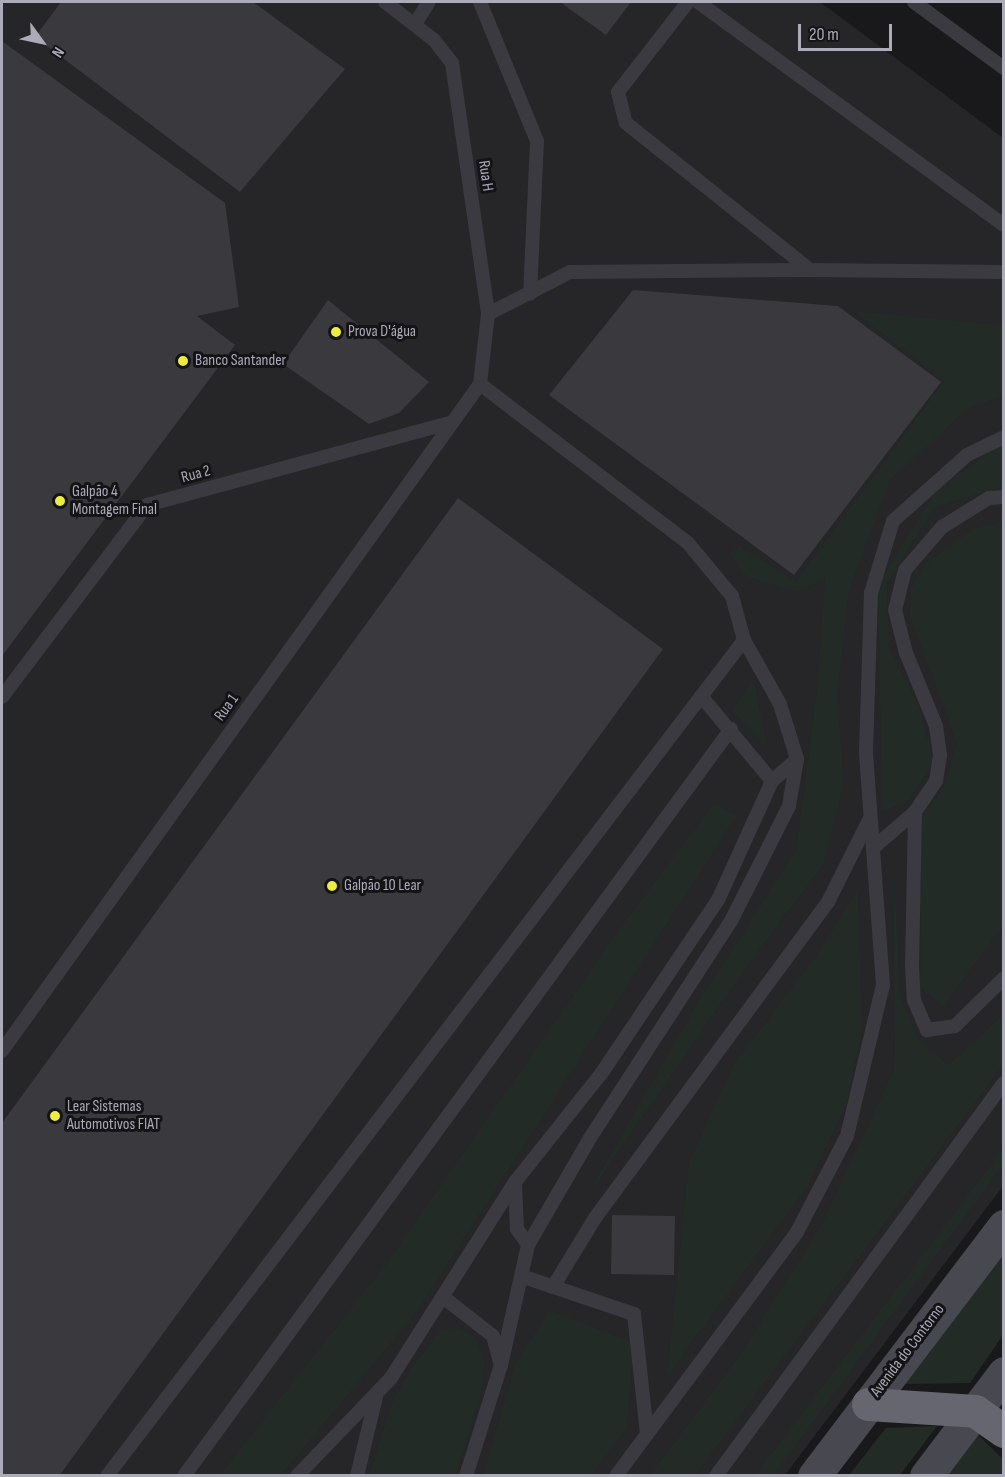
<!DOCTYPE html>
<meta charset="utf-8">
<style>
body{margin:0}
#map{position:relative;width:1005px;height:1477px;overflow:hidden;background:#19191b;font-family:"Sofia Sans Condensed",sans-serif}
div>[style]{position:absolute}
.built>*{inset:0;background:#262528}
.green>*{inset:0;background:#222b26}
.building>*{inset:0;background:#3a393d;transform-origin:0 0}
.lane>*{height:14px;margin:-7px;padding:0 7px;transform-origin:7px;border-radius:7px;background:#3b3a40}
.secondary>*{height:33px;margin:-16.5px;padding:0 16.5px;transform-origin:16.5px;border-radius:16.5px;background:#484850}
.highway>*{height:33px;margin:-16.5px;padding:0 16.5px;transform-origin:16.5px;border-radius:16.5px;background:#666670}
.dots>*{width:16px;height:16px;translate:-50% -50%;box-sizing:border-box;border:3px solid #141316;border-radius:50%}
span{translate:-50% -50%;white-space:nowrap;text-align:center;line-height:1.15;-webkit-text-stroke:6px #141316;paint-order:stroke}
.street-label{font-size:16px;color:#ababba}
.poi-label{font-size:16px;color:#ababba}
.left{translate:0 -50%;text-align:left}
.frame{position:absolute;inset:0;border:3px solid #ababba;pointer-events:none}
.north{position:absolute;left:12px;top:12px;width:60px;height:60px;-webkit-text-stroke:4px #141316;paint-order:stroke;rotate:123deg;font-size:16px;font-weight:700;line-height:24px;text-align:center;color:#ababba}
.north::after{content:'';display:block;margin:auto;width:21px;height:27px;background:#ababba;clip-path:polygon(50% 0,100% 100%,50% 72%,0 100%)}
.scale{position:absolute;left:798px;top:24px;width:94px;height:27px;box-sizing:border-box;border:3px solid #ababba;border-top:0;padding-left:8px;font-size:18px;line-height:21px;white-space:nowrap;color:#ababba;-webkit-text-stroke:4px #141316;paint-order:stroke}
</style>
<div id="map">
<div class="built">
<div style="clip-path:polygon(2px 2px,820px 2px,1003px 138px,1003px 1186px,785px 1475px,2px 1476px)"></div>
</div>
<div class="green">
<div style="clip-path:polygon(853px 311px,1003px 325px,1003px 396px,967px 409px,890px 480px,849px 591px,837px 695px,844px 783px,823px 865px,749px 963px,584px 1201px,697px 1004px,796px 851px,817px 690px,825px 578px,797px 592px,747px 577px,729px 554px,739px 546px,796px 581px,944px 381px)"></div>
<div style="clip-path:polygon(1003px 442px,1003px 487px,935px 507px,887px 583px,889px 649px,918px 704px,934px 762px,907px 803px,882px 811px,878px 585px,934px 492px)"></div>
<div style="clip-path:polygon(1003px 521px,1003px 925px,943px 1007px,920px 985px,921px 817px,944px 787px,957px 743px,910px 616px,911px 588px,927px 563px,973px 529px)"></div>
<div style="clip-path:polygon(754px 678px,767px 747px,732px 711px)"></div>
<div style="clip-path:polygon(714px 804px,737px 815px,415px 1314px,281px 1475px,220px 1475px,386px 1264px,624px 923px)"></div>
<div style="clip-path:polygon(894px 865px,900px 996px,918px 1039px,948px 1065px,1003px 1015px,1003px 1065px,695px 1475px,650px 1475px,738px 1358px,820px 1228px,895px 1067px)"></div>
<div style="clip-path:polygon(858px 889px,862px 1030px,847px 1103px,808px 1185px,667px 1376px,689px 1162px,734px 1064px,817px 955px)"></div>
<div style="clip-path:polygon(1003px 1149px,1003px 1165px,774px 1475px,755px 1475px)"></div>
<div style="clip-path:polygon(1003px 1254px,1003px 1335px,970px 1383px,903px 1384px)"></div>
<div style="clip-path:polygon(550px 1310px,634px 1343px,627px 1428px,591px 1475px,483px 1476px,516px 1362px)"></div>
<div style="clip-path:polygon(456px 1327px,475px 1337px,485px 1359px,480px 1397px,456px 1475px,369px 1475px,391px 1405px,411px 1368px,440px 1331px)"></div>
<div style="clip-path:polygon(937px 1426px,900px 1475px,849px 1475px,886px 1428px)"></div>
<div style="clip-path:polygon(973px 1430px,1003px 1459px,1003px 1475px,940px 1476px)"></div>
</div>
<div class="building">
<div style="clip-path:polygon(61px 2px,253px 2px,345px 69px,240px 192px,35px 37px)"></div>
<div style="clip-path:polygon(560px 2px,631px 2px,606px 35px)"></div>
<div style="clip-path:polygon(2px 41px,225px 203px,239px 307px,197px 316px,235px 345px,2px 656px)"></div>
<div style="clip-path:polygon(633px 290px,838px 306px,941px 382px,794px 575px,549px 395px)"></div>
<div style="clip-path:polygon(328px 300px,429px 382px,399px 413px,369px 424px,283px 364px)"></div>
<div style="clip-path:polygon(458px 498px,663px 649px,59px 1476px,2px 1476px,2px 1123px)"></div>
<div style="left:612px;top:1215px;width:63px;height:59px;rotate:1deg"></div>
</div>
<div class="lane">
<div style="left:385px;top:2px;width:62px;rotate:37.8deg"></div>
<div style="left:434px;top:40px;width:29px;rotate:52deg"></div>
<div style="left:452px;top:63px;width:254px;rotate:81.8deg"></div>
<div style="left:488px;top:314px;width:70px;rotate:96.5deg"></div>
<div style="left:480px;top:2px;width:150px;rotate:67.7deg"></div>
<div style="left:537px;top:141px;width:153px;rotate:92.6deg"></div>
<div style="left:688px;top:2px;width:114px;rotate:127.9deg"></div>
<div style="left:618px;top:92px;width:32px;rotate:76deg"></div>
<div style="left:626px;top:123px;width:236px;rotate:38.6deg"></div>
<div style="left:810px;top:270px;width:194px;rotate:0.6deg"></div>
<div style="left:698px;top:2px;width:379px;rotate:36.1deg"></div>
<div style="left:914px;top:2px;width:112px;rotate:36.3deg"></div>
<div style="left:415px;top:24px;width:26px;rotate:-58deg"></div>
<div style="left:488px;top:314px;width:92px;rotate:-27.1deg"></div>
<div style="left:570px;top:272px;width:240px;rotate:-0.5deg"></div>
<div style="left:701px;top:696px;width:111px;rotate:50.1deg"></div>
<div style="left:2px;top:697px;width:241px;rotate:-52.9deg"></div>
<div style="left:147px;top:505px;width:316px;rotate:-15.2deg"></div>
<div style="left:915px;top:812px;width:154px;rotate:91.1deg"></div>
<div style="left:912px;top:966px;width:34px;rotate:87deg"></div>
<div style="left:914px;top:1000px;width:33px;rotate:67deg"></div>
<div style="left:927px;top:1030px;width:28px;rotate:-8deg"></div>
<div style="left:955px;top:1026px;width:69px;rotate:-44.4deg"></div>
<div style="left:873px;top:848px;width:55px;rotate:-40.6deg"></div>
<div style="left:915px;top:812px;width:37px;rotate:-56deg"></div>
<div style="left:936px;top:781px;width:26px;rotate:-81deg"></div>
<div style="left:940px;top:755px;width:29px;rotate:-98deg"></div>
<div style="left:936px;top:726px;width:79px;rotate:-112.3deg"></div>
<div style="left:906px;top:653px;width:44px;rotate:-104.3deg"></div>
<div style="left:895px;top:610px;width:41px;rotate:-76deg"></div>
<div style="left:905px;top:570px;width:57px;rotate:-49.3deg"></div>
<div style="left:942px;top:527px;width:55px;rotate:-31.7deg"></div>
<div style="left:989px;top:498px;width:15px;rotate:-4deg"></div>
<div style="left:2px;top:1051px;width:821px;rotate:-54.37deg"></div>
<div style="left:515px;top:1184px;width:45px;rotate:87.5deg"></div>
<div style="left:517px;top:1229px;width:19px;rotate:55deg"></div>
<div style="left:524px;top:1277px;width:116px;rotate:18.6deg"></div>
<div style="left:634px;top:1314px;width:121px;rotate:83.8deg"></div>
<div style="left:553px;top:1287px;width:81px;rotate:-58.7deg"></div>
<div style="left:595px;top:1218px;width:393px;rotate:-53.6deg"></div>
<div style="left:828px;top:902px;width:94px;rotate:-63.4deg"></div>
<div style="left:443px;top:1297px;width:63px;rotate:38deg"></div>
<div style="left:493px;top:1336px;width:28px;rotate:75deg"></div>
<div style="left:107px;top:1476px;width:1051px;rotate:-52.69deg"></div>
<div style="left:184px;top:1476px;width:926px;rotate:-53.79deg"></div>
<div style="left:297px;top:1476px;width:136px;rotate:-46.2deg"></div>
<div style="left:391px;top:1378px;width:232px;rotate:-57.7deg"></div>
<div style="left:515px;top:1182px;width:138px;rotate:-51.5deg"></div>
<div style="left:601px;top:1074px;width:210px;rotate:-56.1deg"></div>
<div style="left:718px;top:900px;width:131px;rotate:-65.6deg"></div>
<div style="left:772px;top:781px;width:33px;rotate:-41deg"></div>
<div style="left:357px;top:1476px;width:85px;rotate:-76.5deg"></div>
<div style="left:466px;top:1476px;width:116px;rotate:-72.5deg"></div>
<div style="left:501px;top:1365px;width:123px;rotate:-77.3deg"></div>
<div style="left:528px;top:1245px;width:124px;rotate:-59.9deg"></div>
<div style="left:590px;top:1138px;width:261px;rotate:-57deg"></div>
<div style="left:732px;top:919px;width:127px;rotate:-63.2deg"></div>
<div style="left:789px;top:806px;width:48px;rotate:-80.3deg"></div>
<div style="left:797px;top:759px;width:58px;rotate:-107.2deg"></div>
<div style="left:780px;top:704px;width:73px;rotate:-119.4deg"></div>
<div style="left:744px;top:640px;width:46px;rotate:-105.3deg"></div>
<div style="left:732px;top:596px;width:69px;rotate:-129.7deg"></div>
<div style="left:688px;top:543px;width:262px;rotate:-142.6deg"></div>
<div style="left:616px;top:1476px;width:304px;rotate:-53.4deg"></div>
<div style="left:797px;top:1232px;width:108px;rotate:-62.5deg"></div>
<div style="left:847px;top:1136px;width:155px;rotate:-76.6deg"></div>
<div style="left:883px;top:985px;width:234px;rotate:-94.2deg"></div>
<div style="left:866px;top:752px;width:159px;rotate:-88.2deg"></div>
<div style="left:871px;top:593px;width:75px;rotate:-73deg"></div>
<div style="left:893px;top:521px;width:99px;rotate:-41.7deg"></div>
<div style="left:967px;top:455px;width:41px;rotate:-25.9deg"></div>
<div style="left:716px;top:1476px;width:487px;rotate:-53.8deg"></div>
</div>
<div class="secondary">
<div style="left:814px;top:1476px;width:314px;rotate:-52.8deg"></div>
<div style="left:926px;top:1476px;width:129px;rotate:-52.9deg"></div>
</div>
<div class="highway">
<div style="left:868px;top:1404px;width:107px;rotate:3.7deg"></div>
<div style="left:975px;top:1411px;width:35px;rotate:35deg"></div>
</div>
<div class="dots">
<div style="left:336px;top:332px;background:#eeed3d"></div>
<div style="left:183px;top:361px;background:#eeed3d"></div>
<div style="left:60px;top:501px;background:#eeed3d"></div>
<div style="left:332px;top:886px;background:#eeed3d"></div>
<div style="left:55px;top:1116px;background:#eeed3d"></div>
</div>
<div class="street-label">
<span style="left:485px;top:176px;rotate:82deg">Rua H</span>
<span style="left:196px;top:475px;rotate:-15deg">Rua 2</span>
<span style="left:227px;top:708px;rotate:-54deg">Rua 1</span>
<span style="left:908px;top:1351px;rotate:-53deg">Avenida do Contorno</span>
</div>
<div class="poi-label">
<span class="left" style="left:348px;top:332px">Prova D'água</span>
<span class="left" style="left:195px;top:361px">Banco Santander</span>
<span class="left" style="left:72px;top:501px">Galpão 4<br>Montagem Final</span>
<span class="left" style="left:344px;top:886px">Galpão 10 Lear</span>
<span class="left" style="left:67px;top:1116px">Lear Sistemas<br>Automotivos FIAT</span>
</div>
<div class="frame"></div>
<div class="north">N</div>
<div class="scale">20 m</div>
</div>
